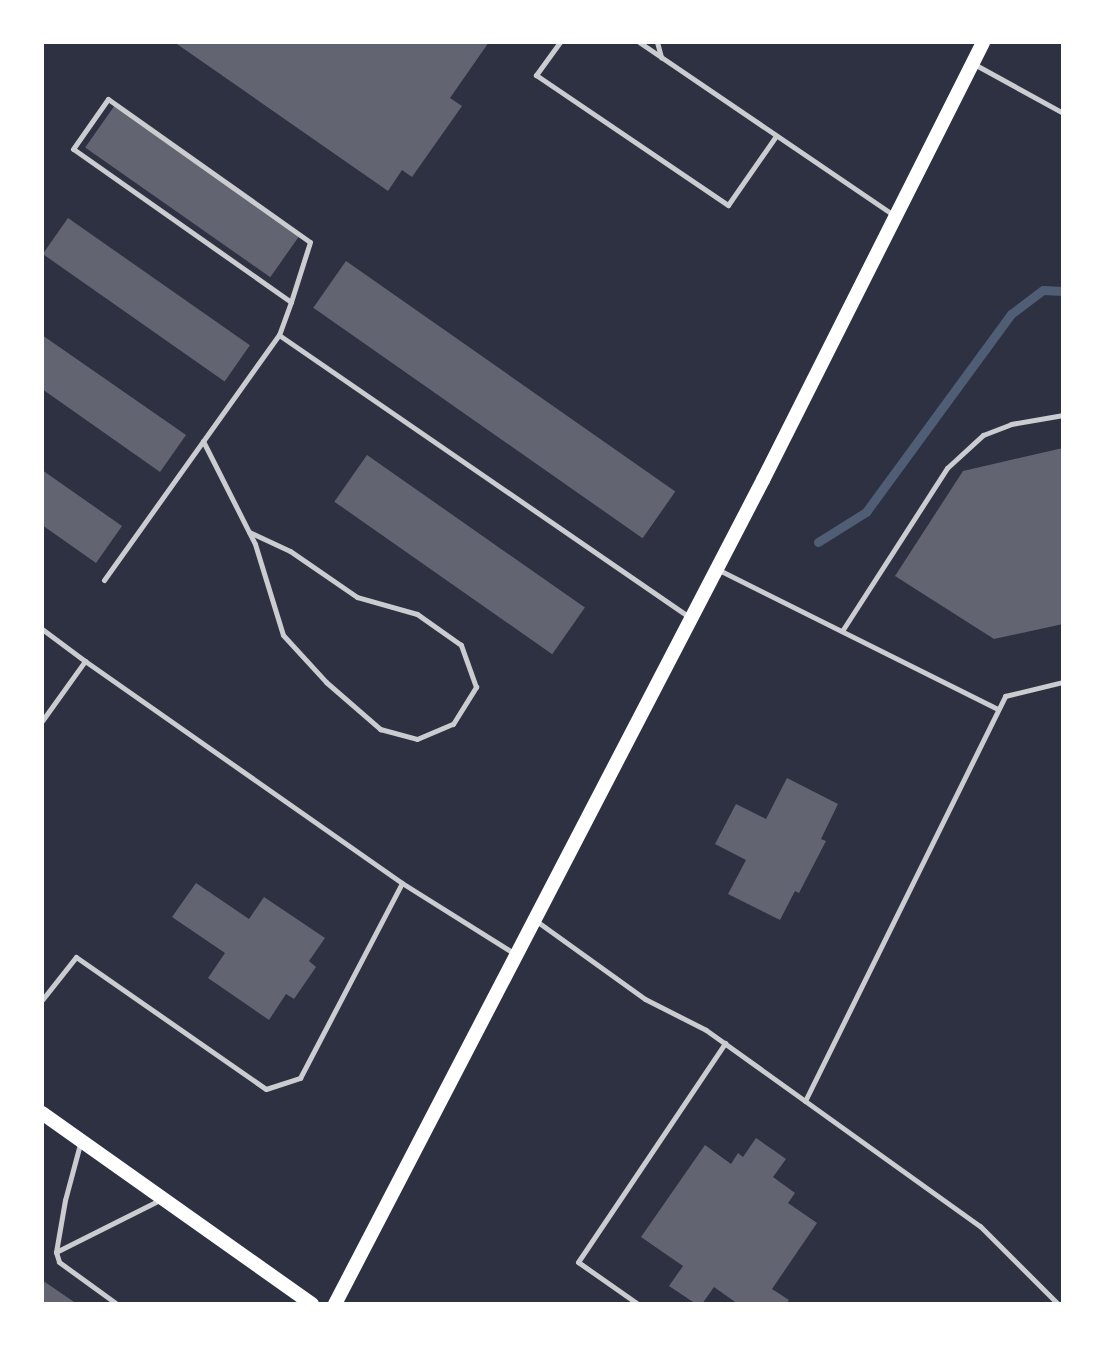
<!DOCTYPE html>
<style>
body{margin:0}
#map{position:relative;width:1105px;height:1346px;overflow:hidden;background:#2d3142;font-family:Signika,sans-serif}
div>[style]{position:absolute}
.stream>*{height:9px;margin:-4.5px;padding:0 4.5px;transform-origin:4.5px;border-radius:4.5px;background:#4f5d75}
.building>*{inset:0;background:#626471;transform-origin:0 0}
.service>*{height:5px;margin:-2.5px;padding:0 2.5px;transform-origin:2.5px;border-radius:2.5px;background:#caccd0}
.secondary>*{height:14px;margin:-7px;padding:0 7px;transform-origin:7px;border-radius:7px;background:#fff}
span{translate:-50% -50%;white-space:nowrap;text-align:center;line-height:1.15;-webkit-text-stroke:5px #fff;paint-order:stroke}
.frame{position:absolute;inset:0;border:44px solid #fff;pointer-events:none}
</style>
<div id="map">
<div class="stream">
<div style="left:818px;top:542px;width:57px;rotate:-32deg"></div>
<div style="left:866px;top:512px;width:245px;rotate:-53.8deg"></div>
<div style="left:1011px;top:314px;width:40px;rotate:-37deg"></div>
<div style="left:1043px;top:290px;width:20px;rotate:3deg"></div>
</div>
<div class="building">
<div style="clip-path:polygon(174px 42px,489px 42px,450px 98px,462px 106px,412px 177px,402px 170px,388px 191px)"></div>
<div style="left:115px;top:105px;width:226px;height:52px;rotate:35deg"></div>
<div style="left:68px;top:218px;width:222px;height:44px;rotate:35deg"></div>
<div style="left:346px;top:261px;width:402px;height:57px;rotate:35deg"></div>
<div style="clip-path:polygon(42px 335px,186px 435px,160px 472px,42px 389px)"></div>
<div style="clip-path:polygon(1063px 448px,1063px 624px,994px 639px,895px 576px,963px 471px)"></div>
<div style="left:367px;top:455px;width:266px;height:57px;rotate:35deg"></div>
<div style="clip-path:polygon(42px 470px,122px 526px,96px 563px,42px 525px)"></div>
<div style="clip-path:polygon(787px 778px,838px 804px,821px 839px,826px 841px,799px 893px,795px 891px,780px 920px,728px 894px,746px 860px,715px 844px,736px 804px,766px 819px)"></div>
<div style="clip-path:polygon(196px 883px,249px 919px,264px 897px,325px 938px,309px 961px,316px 967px,294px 999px,286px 994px,269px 1020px,208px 978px,225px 953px,172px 917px)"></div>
<div style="clip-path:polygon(756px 1138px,786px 1159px,773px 1177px,795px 1193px,788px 1203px,817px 1223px,772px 1289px,789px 1300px,786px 1304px,738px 1304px,714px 1287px,702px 1304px,696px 1304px,669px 1286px,683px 1266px,641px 1237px,705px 1145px,731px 1164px,738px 1153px,743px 1157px)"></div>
<div style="clip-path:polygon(42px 1280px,77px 1304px,42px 1304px)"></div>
</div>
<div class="service">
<div style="left:560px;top:42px;width:41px;rotate:126deg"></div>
<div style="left:536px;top:75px;width:232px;rotate:34.1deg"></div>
<div style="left:728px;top:205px;width:84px;rotate:-55.2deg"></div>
<div style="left:639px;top:42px;width:310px;rotate:34.2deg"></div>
<div style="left:657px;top:42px;width:16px;rotate:75deg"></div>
<div style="left:974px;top:64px;width:102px;rotate:28.8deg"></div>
<div style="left:291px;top:302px;width:266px;rotate:-144.9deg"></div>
<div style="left:73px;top:149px;width:61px;rotate:-55deg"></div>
<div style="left:108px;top:99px;width:247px;rotate:35.3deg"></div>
<div style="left:310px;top:242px;width:63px;rotate:107.6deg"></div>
<div style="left:291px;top:302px;width:35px;rotate:110deg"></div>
<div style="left:279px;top:335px;width:498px;rotate:34.5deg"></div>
<div style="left:203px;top:441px;width:115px;rotate:63.2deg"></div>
<div style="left:255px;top:544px;width:95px;rotate:72.9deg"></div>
<div style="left:283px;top:635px;width:64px;rotate:47.5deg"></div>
<div style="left:326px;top:682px;width:72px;rotate:41deg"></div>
<div style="left:380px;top:729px;width:38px;rotate:15deg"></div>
<div style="left:417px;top:739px;width:39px;rotate:-23deg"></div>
<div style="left:453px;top:724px;width:44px;rotate:-58.1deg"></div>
<div style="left:476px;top:687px;width:45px;rotate:-109.7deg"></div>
<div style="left:461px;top:645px;width:54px;rotate:-144.8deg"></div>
<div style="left:417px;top:614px;width:62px;rotate:-164.2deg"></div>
<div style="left:357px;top:597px;width:81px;rotate:-145.5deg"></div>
<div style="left:290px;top:551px;width:45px;rotate:-155.1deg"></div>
<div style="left:719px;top:570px;width:312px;rotate:26.5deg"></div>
<div style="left:104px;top:580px;width:301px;rotate:-54.5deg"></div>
<div style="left:42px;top:629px;width:54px;rotate:36.7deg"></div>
<div style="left:842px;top:631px;width:194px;rotate:-57.2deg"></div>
<div style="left:947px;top:468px;width:49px;rotate:-42.5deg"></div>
<div style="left:983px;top:435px;width:30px;rotate:-21deg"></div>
<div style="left:1011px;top:424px;width:53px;rotate:-9.8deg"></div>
<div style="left:42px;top:721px;width:74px;rotate:-54.4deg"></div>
<div style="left:85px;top:661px;width:387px;rotate:35deg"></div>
<div style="left:402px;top:883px;width:133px;rotate:32.1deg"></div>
<div style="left:535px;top:920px;width:135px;rotate:35.7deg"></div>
<div style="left:645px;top:999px;width:68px;rotate:26.9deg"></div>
<div style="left:706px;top:1030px;width:337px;rotate:35.6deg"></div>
<div style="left:980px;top:1226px;width:110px;rotate:45deg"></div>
<div style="left:42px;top:1000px;width:55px;rotate:-51.7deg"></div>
<div style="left:76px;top:957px;width:231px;rotate:34.8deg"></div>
<div style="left:266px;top:1089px;width:36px;rotate:-18deg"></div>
<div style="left:300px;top:1078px;width:220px;rotate:-62.4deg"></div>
<div style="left:805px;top:1101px;width:452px;rotate:-63.7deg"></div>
<div style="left:1005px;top:696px;width:60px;rotate:-13.6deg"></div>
<div style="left:80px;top:1144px;width:58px;rotate:105deg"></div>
<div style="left:65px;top:1200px;width:53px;rotate:99.8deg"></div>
<div style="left:56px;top:1252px;width:10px;rotate:73deg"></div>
<div style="left:59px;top:1262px;width:72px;rotate:35.9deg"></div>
<div style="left:56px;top:1252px;width:116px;rotate:-26.6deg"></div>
<div style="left:638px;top:1304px;width:73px;rotate:-145deg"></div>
<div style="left:578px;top:1262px;width:264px;rotate:-56.1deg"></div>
</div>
<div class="secondary">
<div style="left:42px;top:1113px;width:331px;rotate:35.3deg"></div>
<div style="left:335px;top:1304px;width:929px;rotate:-62.55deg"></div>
<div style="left:763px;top:480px;width:490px;rotate:-63.3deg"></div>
</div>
<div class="frame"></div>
</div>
